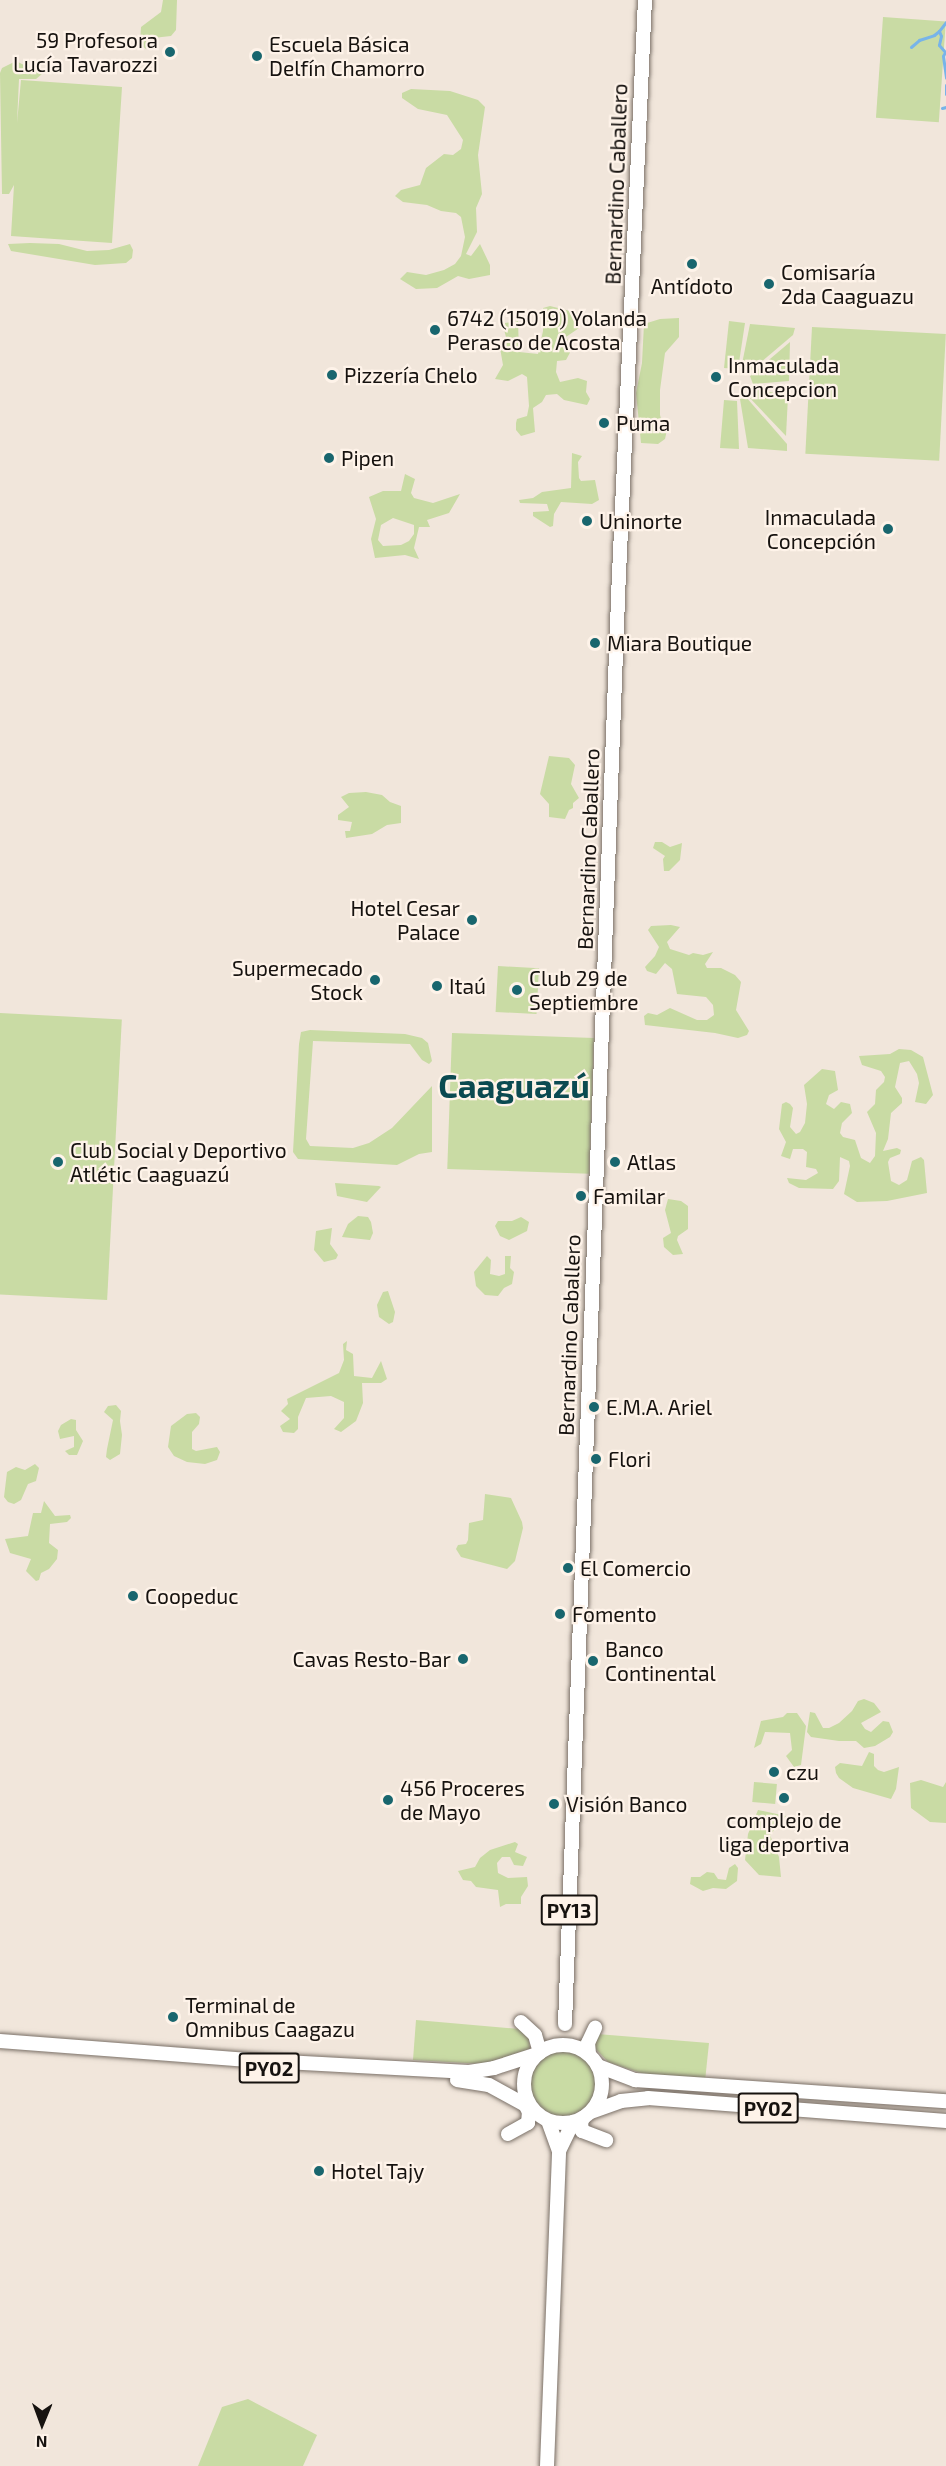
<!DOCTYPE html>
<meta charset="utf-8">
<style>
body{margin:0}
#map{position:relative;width:946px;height:2466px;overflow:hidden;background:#f1e6db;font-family:"Exo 2",sans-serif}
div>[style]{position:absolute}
.green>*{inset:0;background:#c9dba4;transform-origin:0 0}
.round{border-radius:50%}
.stream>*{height:3px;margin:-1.5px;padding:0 1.5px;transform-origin:1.5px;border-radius:1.5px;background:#77b4e9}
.roads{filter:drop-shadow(0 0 2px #7a7067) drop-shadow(0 0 2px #7a7067)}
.primary>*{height:14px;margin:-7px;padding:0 7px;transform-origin:7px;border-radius:7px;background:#fff}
.trunk>*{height:14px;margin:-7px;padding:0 7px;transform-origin:7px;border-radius:7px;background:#fff}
.trunk>.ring{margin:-7px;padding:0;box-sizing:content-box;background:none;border:14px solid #fff;border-radius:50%}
.dots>*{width:16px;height:16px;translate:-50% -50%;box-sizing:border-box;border:3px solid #fef3e9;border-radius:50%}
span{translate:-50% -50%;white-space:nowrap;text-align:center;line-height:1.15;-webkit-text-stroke:4.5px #fef3e9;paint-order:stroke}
.shield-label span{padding:2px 4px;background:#fef3e9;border:2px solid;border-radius:4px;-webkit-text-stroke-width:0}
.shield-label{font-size:20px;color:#16120f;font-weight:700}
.poi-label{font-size:21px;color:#16120f}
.right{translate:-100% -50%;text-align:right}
.left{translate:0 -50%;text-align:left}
.street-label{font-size:21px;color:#16120f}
.town-label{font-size:33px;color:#0b4a51;font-weight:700}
.north{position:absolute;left:12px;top:2394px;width:60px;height:60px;-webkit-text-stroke:4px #fef3e9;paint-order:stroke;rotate:181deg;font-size:16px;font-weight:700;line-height:24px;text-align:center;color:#16120f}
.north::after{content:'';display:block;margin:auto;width:21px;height:27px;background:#16120f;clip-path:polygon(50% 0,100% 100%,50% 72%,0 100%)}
</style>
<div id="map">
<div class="green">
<div style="clip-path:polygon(163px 0,177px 0,176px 30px,171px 36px,153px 38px,146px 49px,140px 44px,141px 27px,161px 12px)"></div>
<div style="left:883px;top:17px;width:63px;height:101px;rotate:4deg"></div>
<div style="clip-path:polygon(16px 61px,42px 74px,36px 79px,19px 79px,17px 123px,21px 80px,122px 87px,112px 243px,11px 236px,14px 185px,9px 194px,2px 194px,0 73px,2px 68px)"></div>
<div style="clip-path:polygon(411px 89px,450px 91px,478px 100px,485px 107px,478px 155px,482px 194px,476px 208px,477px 232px,466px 254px,471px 256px,480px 244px,490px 265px,490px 275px,469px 279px,458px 276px,437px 288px,416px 289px,400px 279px,407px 272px,426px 275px,444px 270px,455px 264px,461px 256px,465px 237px,461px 217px,456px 213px,441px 211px,427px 205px,403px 202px,395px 196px,401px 190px,420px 185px,426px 168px,444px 154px,453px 155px,461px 149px,463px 140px,447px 115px,418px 109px,402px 98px,402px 93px)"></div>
<div style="clip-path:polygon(30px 243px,59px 244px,87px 251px,109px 250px,130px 244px,133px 250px,132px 258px,126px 263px,95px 265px,11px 251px,8px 244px)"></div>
<div style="clip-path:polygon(550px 306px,578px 313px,579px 328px,566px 337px,573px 347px,566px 360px,557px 361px,556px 372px,560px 382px,578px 378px,587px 381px,586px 392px,590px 399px,587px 405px,564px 400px,557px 394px,546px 395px,542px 402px,533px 408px,535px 432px,521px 436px,516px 430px,516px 423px,517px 419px,527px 416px,529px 406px,527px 377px,522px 374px,508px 381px,495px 379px,503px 365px,500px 348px,506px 337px,503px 326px,505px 323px,518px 321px,519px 352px,538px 354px,543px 331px,543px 308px)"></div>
<div style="clip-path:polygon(679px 318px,679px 337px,665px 353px,660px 390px,660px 415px,663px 426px,667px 430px,665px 439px,658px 444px,641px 443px,636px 393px,642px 363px,644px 324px,660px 319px)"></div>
<div style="clip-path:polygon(729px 321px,745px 323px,738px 369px,724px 368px)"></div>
<div style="clip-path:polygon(750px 324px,795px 328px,793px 335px,748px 373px,741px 369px)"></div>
<div style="left:812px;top:327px;width:134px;height:127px;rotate:3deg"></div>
<div style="clip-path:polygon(790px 342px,789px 381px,753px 384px,750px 376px)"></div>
<div style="clip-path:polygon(752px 388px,788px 396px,786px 436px,747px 395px)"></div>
<div style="clip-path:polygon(746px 397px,787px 444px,787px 451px,748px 448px,740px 399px)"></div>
<div style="clip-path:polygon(724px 400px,737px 401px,739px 449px,720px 448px)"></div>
<div style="clip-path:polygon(572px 453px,582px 456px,578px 462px,579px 478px,581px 481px,595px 480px,599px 500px,592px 504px,561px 502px,554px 514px,553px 526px,550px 527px,533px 516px,533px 512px,549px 511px,547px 504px,520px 503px,519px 500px,533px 498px,542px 492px,571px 488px)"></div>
<div style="clip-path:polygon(evenodd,405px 474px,415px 479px,411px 493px,414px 498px,433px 503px,460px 494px,449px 513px,427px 520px,430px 527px,419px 527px,414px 548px,419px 559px,405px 555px,375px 558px,371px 539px,376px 519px,369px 497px,383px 491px,401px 491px,405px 474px,393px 518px,414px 525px,414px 534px,409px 541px,401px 545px,383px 546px,378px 540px,381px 525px,393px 518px)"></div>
<div style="clip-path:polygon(549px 756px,569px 758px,575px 765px,571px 784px,579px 798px,573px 803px,573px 808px,569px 810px,565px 819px,549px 817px,549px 804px,540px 794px)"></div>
<div style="clip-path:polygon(366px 792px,382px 795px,390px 802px,401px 806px,401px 823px,387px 825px,372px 834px,346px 838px,345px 831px,350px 831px,352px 822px,338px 820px,338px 815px,349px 807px,341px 797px,349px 793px)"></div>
<div style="clip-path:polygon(655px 842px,662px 842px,670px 847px,682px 843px,680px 860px,669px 871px,664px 871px,663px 859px,665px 856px,653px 848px)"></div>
<div style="clip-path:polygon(671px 925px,680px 927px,667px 942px,670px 949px,689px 955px,693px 953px,703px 955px,713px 952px,705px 964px,707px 968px,721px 968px,735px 975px,741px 982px,736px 1010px,749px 1031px,747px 1035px,738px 1038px,715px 1033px,645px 1025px,644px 1016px,648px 1013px,657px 1015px,670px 1008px,697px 1020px,707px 1020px,714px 1015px,713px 1005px,706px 997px,677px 994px,672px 969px,665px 963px,656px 974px,647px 971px,645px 967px,655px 956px,659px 947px,648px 930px,651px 926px)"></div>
<div style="left:498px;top:966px;width:41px;height:46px;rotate:3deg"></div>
<div style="left:0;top:1013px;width:122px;height:281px;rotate:3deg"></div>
<div style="clip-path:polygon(310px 1030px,405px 1034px,422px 1038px,428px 1043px,432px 1061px,429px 1064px,422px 1060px,410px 1044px,313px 1041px,306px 1139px,310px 1146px,353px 1148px,369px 1143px,392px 1128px,432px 1086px,432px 1152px,419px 1154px,397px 1165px,298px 1159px,293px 1152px,299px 1044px,301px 1032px)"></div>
<div style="left:452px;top:1033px;width:142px;height:136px;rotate:2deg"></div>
<div style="clip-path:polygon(899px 1049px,911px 1050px,923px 1057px,933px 1095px,926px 1104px,915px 1102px,919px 1083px,917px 1074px,909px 1061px,900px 1063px,895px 1087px,902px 1098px,902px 1103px,891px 1113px,888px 1139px,883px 1151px,897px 1148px,901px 1150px,900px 1154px,890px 1158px,888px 1162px,891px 1181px,899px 1185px,907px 1180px,912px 1161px,921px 1157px,924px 1160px,927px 1193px,887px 1201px,857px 1202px,844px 1194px,850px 1166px,849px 1161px,840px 1157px,839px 1181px,833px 1189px,799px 1188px,789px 1183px,787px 1178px,806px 1180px,818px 1173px,816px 1169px,806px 1167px,807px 1152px,803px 1149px,793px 1149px,790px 1159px,781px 1156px,786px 1142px,779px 1129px,782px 1104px,786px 1102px,790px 1104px,793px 1108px,790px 1127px,796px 1134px,800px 1132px,805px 1123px,807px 1104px,804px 1085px,822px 1069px,835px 1071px,838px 1090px,829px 1095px,826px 1104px,834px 1109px,841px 1102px,850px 1104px,852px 1113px,842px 1123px,840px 1133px,843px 1137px,855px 1140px,861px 1158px,870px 1163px,875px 1156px,876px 1133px,867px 1112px,875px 1104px,876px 1090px,884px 1082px,885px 1077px,881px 1071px,862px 1065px,859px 1056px,890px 1054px)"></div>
<div style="clip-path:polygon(335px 1183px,379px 1186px,381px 1187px,367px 1202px,337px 1196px)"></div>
<div style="clip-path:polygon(668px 1199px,681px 1201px,688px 1206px,688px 1229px,678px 1236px,677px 1240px,683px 1254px,673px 1255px,664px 1247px,663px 1238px,671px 1233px,665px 1210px)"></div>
<div style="clip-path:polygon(358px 1216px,368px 1217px,371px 1222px,373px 1233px,370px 1240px,342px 1237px,348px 1224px)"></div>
<div style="clip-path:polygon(521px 1217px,529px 1222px,527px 1231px,509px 1240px,500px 1236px,495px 1226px,498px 1221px,512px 1221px)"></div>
<div style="clip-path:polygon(332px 1228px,330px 1244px,338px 1255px,336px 1259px,324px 1262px,314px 1250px,316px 1231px)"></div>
<div style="clip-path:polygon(487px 1256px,491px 1260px,490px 1274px,499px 1276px,505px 1274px,505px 1256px,511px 1256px,510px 1268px,514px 1272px,512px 1284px,504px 1288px,498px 1296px,485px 1295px,476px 1286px,474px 1272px)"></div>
<div style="clip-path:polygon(388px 1291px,395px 1312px,393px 1322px,389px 1324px,379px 1317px,377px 1305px,383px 1292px)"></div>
<div style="clip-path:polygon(347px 1341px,346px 1350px,353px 1354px,354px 1376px,372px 1378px,381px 1361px,387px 1379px,381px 1383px,362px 1383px,363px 1403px,356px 1421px,341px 1432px,334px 1429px,344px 1418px,344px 1402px,331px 1396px,306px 1398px,298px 1417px,298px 1429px,294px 1433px,283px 1432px,280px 1426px,290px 1419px,281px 1411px,288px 1404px,287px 1399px,339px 1373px,344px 1360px,343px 1344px)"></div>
<div style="clip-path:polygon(116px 1405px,121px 1411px,120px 1421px,122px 1435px,120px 1454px,110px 1460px,106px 1457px,107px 1449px,113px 1420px,104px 1412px,108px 1406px)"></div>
<div style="clip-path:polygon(196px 1413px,200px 1417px,199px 1424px,192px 1432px,192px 1449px,196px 1451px,217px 1447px,220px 1452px,217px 1460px,205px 1464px,187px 1462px,174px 1456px,168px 1447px,171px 1426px,187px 1414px)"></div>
<div style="clip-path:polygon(71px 1419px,76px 1420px,76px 1430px,83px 1441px,77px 1455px,69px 1455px,65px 1451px,74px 1447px,74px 1436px,60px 1439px,58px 1431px,61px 1425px)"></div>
<div style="clip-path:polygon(35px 1464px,39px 1468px,36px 1481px,28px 1484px,21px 1500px,14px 1504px,8px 1502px,4px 1497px,7px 1472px,16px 1467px,25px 1470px)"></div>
<div style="clip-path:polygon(485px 1494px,511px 1498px,522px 1522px,523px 1528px,515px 1561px,507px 1569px,461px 1557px,456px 1549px,458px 1545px,466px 1544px,468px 1540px,469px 1523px,483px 1520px)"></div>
<div style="clip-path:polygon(44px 1501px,55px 1516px,70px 1515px,71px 1518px,67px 1522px,50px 1524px,49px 1543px,58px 1550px,57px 1559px,49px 1569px,41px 1573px,39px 1580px,36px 1581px,26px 1571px,31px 1559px,10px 1553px,5px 1539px,28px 1536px,33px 1513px,41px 1513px)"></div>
<div style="clip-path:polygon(864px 1699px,874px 1703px,881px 1712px,861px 1723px,865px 1729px,871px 1732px,883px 1721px,889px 1722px,893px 1732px,890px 1737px,875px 1746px,864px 1748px,856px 1741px,839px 1741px,811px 1737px,807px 1732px,810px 1712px,815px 1713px,823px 1728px,829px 1728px,839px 1723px,852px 1711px,858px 1701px)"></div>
<div style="clip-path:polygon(787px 1713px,797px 1713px,806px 1726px,801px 1765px,794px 1767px,786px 1756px,792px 1750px,790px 1733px,765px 1732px,761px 1744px,754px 1748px,761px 1721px,783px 1717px)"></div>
<div style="clip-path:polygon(869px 1752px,874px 1754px,874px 1766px,878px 1770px,884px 1772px,899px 1767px,896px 1789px,891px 1799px,853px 1788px,839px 1778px,836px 1773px,835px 1767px,840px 1763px,862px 1766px)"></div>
<div style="clip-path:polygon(921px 1780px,943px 1787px,946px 1782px,946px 1823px,930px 1822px,911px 1808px,910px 1783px)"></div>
<div style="left:754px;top:1782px;width:23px;height:20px;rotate:5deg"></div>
<div style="clip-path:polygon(758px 1810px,786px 1816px,770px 1835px,779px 1857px,781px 1877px,759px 1875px,745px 1860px,748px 1834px)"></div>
<div style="clip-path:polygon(515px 1842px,518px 1844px,515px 1852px,527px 1857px,523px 1866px,514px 1865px,510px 1857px,502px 1857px,497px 1863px,498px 1873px,508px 1878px,527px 1877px,528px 1886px,521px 1897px,521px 1904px,506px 1904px,500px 1907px,498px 1890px,476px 1887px,471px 1881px,463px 1880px,458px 1871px,475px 1867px,480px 1858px,490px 1850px)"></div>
<div style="clip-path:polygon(735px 1864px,738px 1868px,737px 1881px,726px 1889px,713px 1888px,703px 1891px,690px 1884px,691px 1877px,700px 1877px,707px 1872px,714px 1873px,718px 1879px,726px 1880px,729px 1868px)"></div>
<div style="clip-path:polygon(416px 2020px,520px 2029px,529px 2038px,530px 2049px,483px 2064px,413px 2060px)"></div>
<div style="clip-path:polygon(597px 2034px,709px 2043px,705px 2081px,650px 2076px,608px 2062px,593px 2046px)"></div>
<div class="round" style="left:530px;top:2050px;width:66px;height:66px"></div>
<div style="clip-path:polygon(248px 2399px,317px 2435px,303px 2466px,198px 2466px,222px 2407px)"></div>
</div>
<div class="stream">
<div style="left:946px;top:22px;width:11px;rotate:128deg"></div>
<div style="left:939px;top:31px;width:5px;rotate:68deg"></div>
<div style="left:941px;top:36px;width:9px;rotate:103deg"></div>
<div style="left:939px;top:45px;width:9px;rotate:49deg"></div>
<div style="left:945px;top:52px;width:4px;rotate:117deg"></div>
<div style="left:943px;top:56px;width:22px;rotate:82deg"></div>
<div style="left:911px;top:47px;width:11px;rotate:-41deg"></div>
<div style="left:919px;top:40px;width:16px;rotate:-18deg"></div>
<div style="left:934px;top:35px;width:6px;rotate:-39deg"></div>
<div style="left:946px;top:85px;width:9px;rotate:90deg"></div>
<div style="left:942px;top:108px;width:4px;rotate:-14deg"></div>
</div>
<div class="roads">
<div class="primary">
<div style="left:559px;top:2151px;width:32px;rotate:-64deg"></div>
<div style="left:547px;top:2466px;width:315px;rotate:-87.8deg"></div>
<div style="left:559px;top:2151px;width:32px;rotate:-110deg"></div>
</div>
<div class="trunk">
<div style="left:521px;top:2022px;width:19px;rotate:43deg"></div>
<div style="left:535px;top:2035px;width:18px;rotate:74deg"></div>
<div style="left:565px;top:2024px;width:1451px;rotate:-87.87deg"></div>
<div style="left:619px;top:574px;width:575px;rotate:-87.41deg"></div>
<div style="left:0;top:2041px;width:249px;rotate:4.4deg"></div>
<div style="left:248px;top:2060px;width:221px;rotate:3.1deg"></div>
<div style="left:469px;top:2072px;width:25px;rotate:-9deg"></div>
<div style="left:494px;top:2068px;width:45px;rotate:-18deg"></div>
<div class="ring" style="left:524px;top:2045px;width:64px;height:64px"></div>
<div style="left:589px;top:2054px;width:11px;rotate:-95deg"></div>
<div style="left:588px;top:2043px;width:17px;rotate:-65deg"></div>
<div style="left:598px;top:2066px;width:40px;rotate:21deg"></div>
<div style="left:635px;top:2080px;width:312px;rotate:3.9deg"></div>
<div style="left:457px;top:2080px;width:32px;rotate:9deg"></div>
<div style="left:489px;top:2085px;width:48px;rotate:28.7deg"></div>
<div style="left:591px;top:2112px;width:32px;rotate:-20deg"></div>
<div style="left:621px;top:2101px;width:27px;rotate:-6deg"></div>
<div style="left:648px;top:2098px;width:299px;rotate:4.4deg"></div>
<div style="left:584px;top:2117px;width:6px;rotate:121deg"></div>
<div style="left:581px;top:2122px;width:9px;rotate:84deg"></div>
<div style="left:582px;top:2131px;width:26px;rotate:21deg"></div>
<div style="left:508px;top:2134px;width:23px;rotate:-29deg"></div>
<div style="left:528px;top:2123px;width:11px;rotate:-85deg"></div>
<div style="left:529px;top:2112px;width:9px;rotate:-117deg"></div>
</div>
</div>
<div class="dots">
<div style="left:170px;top:52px;background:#19666e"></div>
<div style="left:257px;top:56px;background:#19666e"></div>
<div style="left:692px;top:264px;background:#19666e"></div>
<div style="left:769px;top:284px;background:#19666e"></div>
<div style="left:435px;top:330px;background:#19666e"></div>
<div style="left:332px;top:375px;background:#19666e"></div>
<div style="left:716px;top:377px;background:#19666e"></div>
<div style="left:604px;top:423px;background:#19666e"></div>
<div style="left:329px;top:458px;background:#19666e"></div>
<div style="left:587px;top:521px;background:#19666e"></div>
<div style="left:888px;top:529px;background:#19666e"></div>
<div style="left:595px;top:643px;background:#19666e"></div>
<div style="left:472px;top:920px;background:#19666e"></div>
<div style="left:375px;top:980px;background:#19666e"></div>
<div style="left:437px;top:986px;background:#19666e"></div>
<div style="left:517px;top:990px;background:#19666e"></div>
<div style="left:58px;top:1162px;background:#19666e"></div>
<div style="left:615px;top:1162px;background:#19666e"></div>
<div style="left:581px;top:1196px;background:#19666e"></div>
<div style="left:594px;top:1407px;background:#19666e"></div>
<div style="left:596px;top:1459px;background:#19666e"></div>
<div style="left:568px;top:1568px;background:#19666e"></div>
<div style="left:133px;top:1596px;background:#19666e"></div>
<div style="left:560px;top:1614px;background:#19666e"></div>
<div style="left:463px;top:1659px;background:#19666e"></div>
<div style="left:593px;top:1661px;background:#19666e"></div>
<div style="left:774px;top:1772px;background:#19666e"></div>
<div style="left:784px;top:1798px;background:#19666e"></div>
<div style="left:388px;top:1800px;background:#19666e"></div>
<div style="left:554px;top:1804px;background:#19666e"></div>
<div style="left:173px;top:2017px;background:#19666e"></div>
<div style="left:319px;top:2171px;background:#19666e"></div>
</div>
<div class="shield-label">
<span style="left:569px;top:1910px">PY13</span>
<span style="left:269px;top:2068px">PY02</span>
<span style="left:768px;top:2108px">PY02</span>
</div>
<div class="poi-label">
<span class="right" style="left:158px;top:52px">59 Profesora<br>Lucía Tavarozzi</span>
<span class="left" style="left:269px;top:56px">Escuela Básica<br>Delfín Chamorro</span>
<span class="left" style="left:781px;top:284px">Comisaría<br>2da Caaguazu</span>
<span style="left:692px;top:286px">Antídoto</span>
<span class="left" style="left:447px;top:330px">6742 (15019) Yolanda<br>Perasco de Acosta</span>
<span class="left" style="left:728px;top:377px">Inmaculada<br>Concepcion</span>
<span class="left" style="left:344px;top:375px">Pizzería Chelo</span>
<span class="left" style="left:616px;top:423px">Puma</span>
<span class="left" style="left:341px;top:458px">Pipen</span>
<span class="right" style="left:876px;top:529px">Inmaculada<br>Concepción</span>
<span class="left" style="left:599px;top:521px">Uninorte</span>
<span class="left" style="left:607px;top:643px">Miara Boutique</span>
<span class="right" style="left:460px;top:920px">Hotel Cesar<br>Palace</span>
<span class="right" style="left:363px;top:980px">Supermecado<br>Stock</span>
<span class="left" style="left:529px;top:990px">Club 29 de<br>Septiembre</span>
<span class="left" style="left:449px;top:986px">Itaú</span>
<span class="left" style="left:70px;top:1162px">Club Social y Deportivo<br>Atlétic Caaguazú</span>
<span class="left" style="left:627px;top:1162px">Atlas</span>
<span class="left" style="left:593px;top:1196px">Familar</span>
<span class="left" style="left:606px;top:1407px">E.M.A. Ariel</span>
<span class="left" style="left:608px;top:1459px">Flori</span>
<span class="left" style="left:580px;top:1568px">El Comercio</span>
<span class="left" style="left:145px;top:1596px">Coopeduc</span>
<span class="left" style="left:572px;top:1614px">Fomento</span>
<span class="left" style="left:605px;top:1661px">Banco<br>Continental</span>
<span class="right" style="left:451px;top:1659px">Cavas Resto-Bar</span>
<span class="left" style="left:786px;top:1772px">czu</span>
<span class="left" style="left:400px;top:1800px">456 Proceres<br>de Mayo</span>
<span class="left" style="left:566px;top:1804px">Visión Banco</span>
<span style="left:784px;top:1832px">complejo de<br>liga deportiva</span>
<span class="left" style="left:185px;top:2017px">Terminal de<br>Omnibus Caagazu</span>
<span class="left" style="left:331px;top:2171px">Hotel Tajy</span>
</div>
<div class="street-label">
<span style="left:616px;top:184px;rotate:-88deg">Bernardino Caballero</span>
<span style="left:588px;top:849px;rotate:-88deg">Bernardino Caballero</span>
<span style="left:569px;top:1335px;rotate:-88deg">Bernardino Caballero</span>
</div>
<div class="town-label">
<span style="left:514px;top:1086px">Caaguazú</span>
</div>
<div class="north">N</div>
</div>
